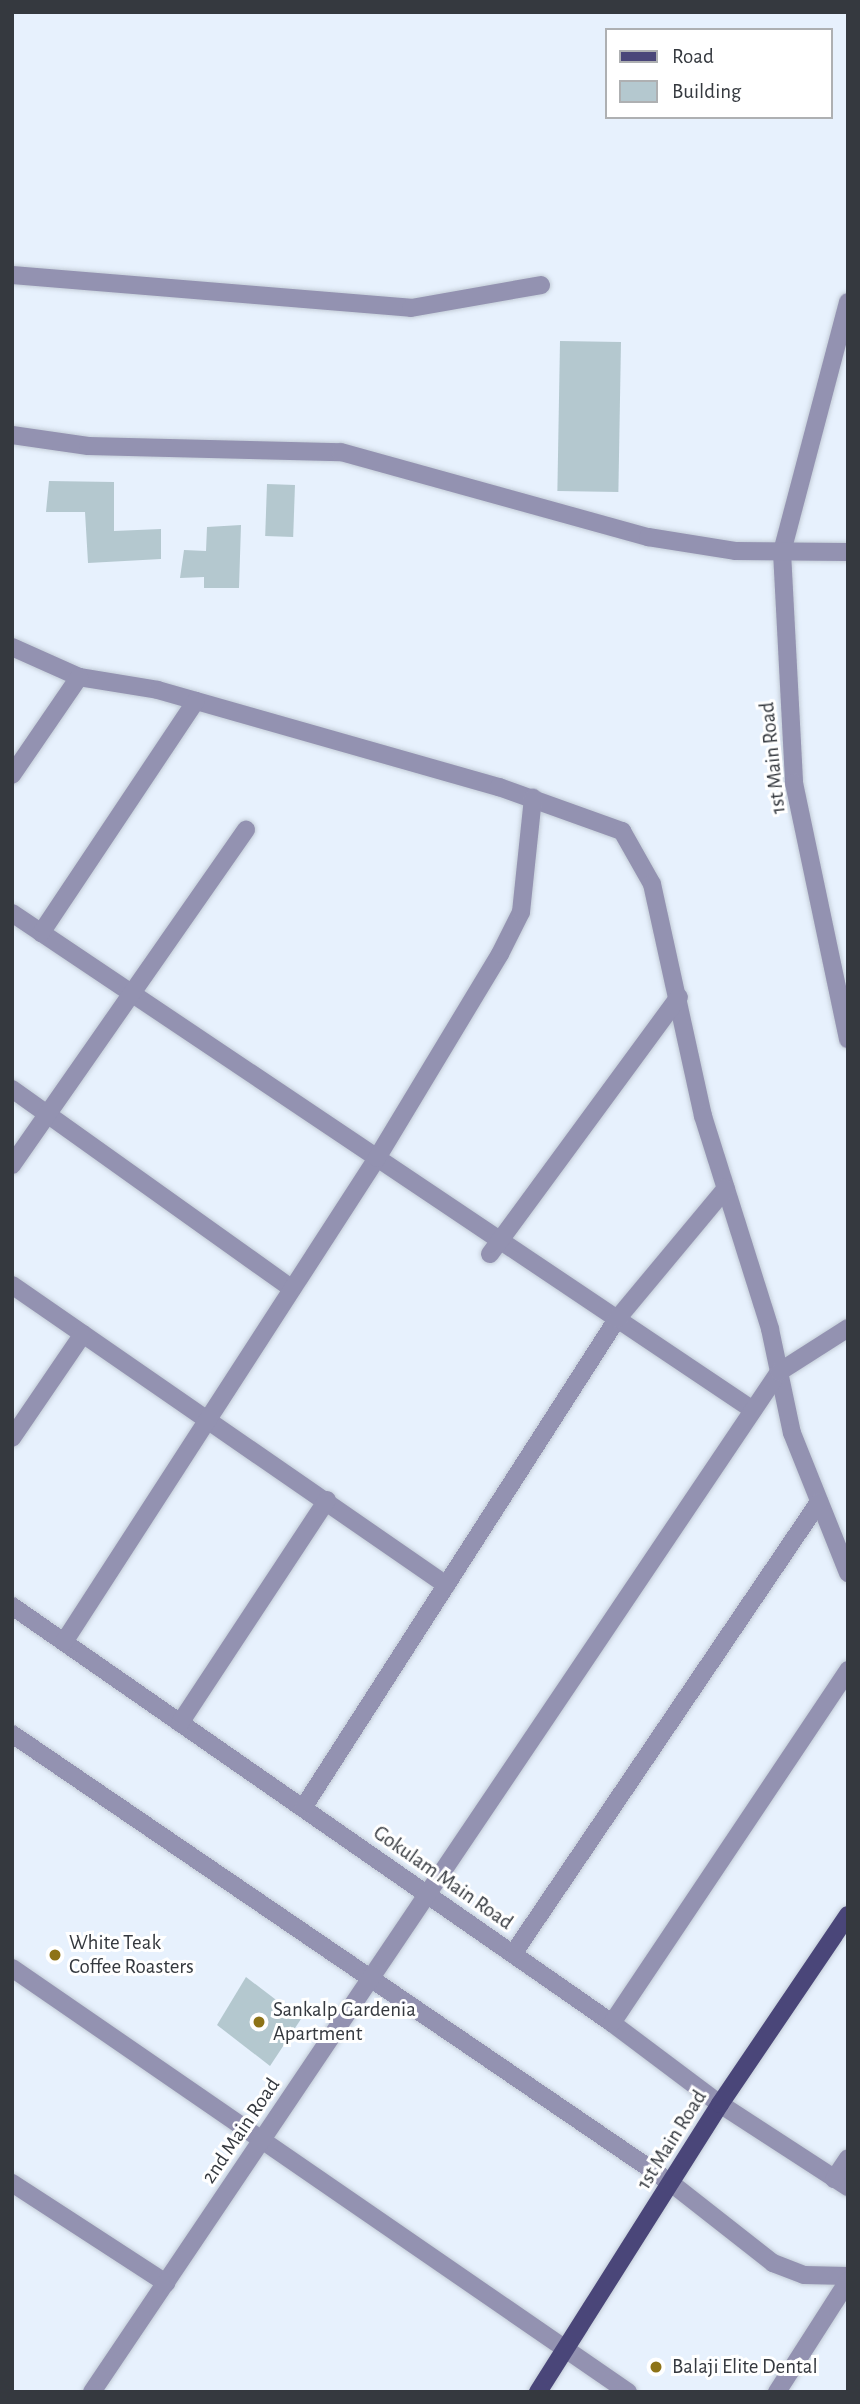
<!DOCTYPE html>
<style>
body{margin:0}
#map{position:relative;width:860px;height:2404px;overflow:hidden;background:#e7f1fd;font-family:"Alegreya Sans",sans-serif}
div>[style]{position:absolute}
.building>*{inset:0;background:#b4c8cf;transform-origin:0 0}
.roads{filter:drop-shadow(0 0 2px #c3ccd7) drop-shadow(0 0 2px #c3ccd7)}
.minor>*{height:18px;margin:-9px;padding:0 9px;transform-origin:9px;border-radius:9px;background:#9392b1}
.major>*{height:18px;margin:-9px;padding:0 9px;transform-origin:9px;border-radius:9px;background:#4a4679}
.dots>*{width:19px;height:19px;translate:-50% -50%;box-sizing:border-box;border:4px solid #fff;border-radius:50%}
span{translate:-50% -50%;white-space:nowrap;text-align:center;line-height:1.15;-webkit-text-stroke:6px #fff;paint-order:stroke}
.street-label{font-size:21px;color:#35393f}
.poi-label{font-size:21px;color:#35393f}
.left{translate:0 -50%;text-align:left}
.frame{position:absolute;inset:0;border:14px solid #35393f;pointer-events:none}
.legend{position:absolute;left:605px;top:28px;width:228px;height:91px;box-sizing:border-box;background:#fff;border:2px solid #aeb0b2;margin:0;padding:9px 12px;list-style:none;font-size:21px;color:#35393f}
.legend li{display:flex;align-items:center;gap:14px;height:35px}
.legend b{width:35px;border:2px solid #aeb0b2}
</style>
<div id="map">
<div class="building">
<div style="left:560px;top:341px;width:61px;height:150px;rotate:1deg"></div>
<div style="clip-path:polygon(49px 481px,114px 482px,114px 531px,161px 529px,161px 559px,88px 563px,85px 512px,46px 512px)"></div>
<div style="left:267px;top:484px;width:28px;height:52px;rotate:2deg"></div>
<div style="clip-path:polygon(241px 525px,239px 588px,204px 588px,204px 577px,180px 578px,184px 550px,206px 551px,207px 527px)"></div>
<div style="clip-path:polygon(246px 1977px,301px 2019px,270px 2066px,217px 2025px)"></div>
</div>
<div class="roads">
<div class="minor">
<div style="left:12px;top:275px;width:400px;rotate:4.7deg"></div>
<div style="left:411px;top:308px;width:132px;rotate:-10deg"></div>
<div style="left:848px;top:302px;width:259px;rotate:104.8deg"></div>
<div style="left:782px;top:552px;width:231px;rotate:87deg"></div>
<div style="left:794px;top:783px;width:262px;rotate:78.1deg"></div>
<div style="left:12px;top:435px;width:77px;rotate:8.2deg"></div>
<div style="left:88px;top:446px;width:253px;rotate:1.4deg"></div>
<div style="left:341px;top:452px;width:319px;rotate:15.5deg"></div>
<div style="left:648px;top:537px;width:88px;rotate:9.1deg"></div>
<div style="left:735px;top:551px;width:113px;rotate:0.5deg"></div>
<div style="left:12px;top:647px;width:73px;rotate:24.1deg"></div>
<div style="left:79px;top:677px;width:80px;rotate:9.3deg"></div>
<div style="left:158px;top:690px;width:355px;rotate:15.9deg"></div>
<div style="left:499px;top:787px;width:131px;rotate:19.7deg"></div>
<div style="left:622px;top:831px;width:61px;rotate:60.5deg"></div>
<div style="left:652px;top:884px;width:238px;rotate:77.6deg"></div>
<div style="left:703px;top:1116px;width:223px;rotate:72.5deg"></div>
<div style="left:770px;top:1329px;width:106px;rotate:78.1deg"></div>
<div style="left:792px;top:1433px;width:151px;rotate:68.2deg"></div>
<div style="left:12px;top:775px;width:119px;rotate:-55.6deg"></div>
<div style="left:12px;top:913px;width:892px;rotate:33.85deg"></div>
<div style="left:41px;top:933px;width:279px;rotate:-56.3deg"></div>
<div style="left:12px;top:1089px;width:344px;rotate:35.5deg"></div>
<div style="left:12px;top:1165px;width:409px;rotate:-55.1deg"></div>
<div style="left:490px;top:1254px;width:319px;rotate:-53.7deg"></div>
<div style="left:12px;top:1285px;width:528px;rotate:34.65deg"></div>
<div style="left:12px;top:1438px;width:126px;rotate:-55.7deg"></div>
<div style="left:12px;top:1606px;width:731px;rotate:34.8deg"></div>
<div style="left:612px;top:2023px;width:135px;rotate:36.9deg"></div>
<div style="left:720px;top:2104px;width:153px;rotate:33deg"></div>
<div style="left:64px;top:1642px;width:576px;rotate:-57.11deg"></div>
<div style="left:377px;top:1158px;width:238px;rotate:-58.9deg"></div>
<div style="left:500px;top:954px;width:47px;rotate:-63.4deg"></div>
<div style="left:521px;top:912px;width:115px;rotate:-84deg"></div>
<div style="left:180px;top:1723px;width:267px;rotate:-56.6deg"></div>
<div style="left:12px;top:1734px;width:797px;rotate:34.27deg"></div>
<div style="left:671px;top:2183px;width:130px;rotate:38.1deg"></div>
<div style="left:773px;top:2263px;width:33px;rotate:21deg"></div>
<div style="left:804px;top:2275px;width:44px;rotate:1.3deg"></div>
<div style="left:303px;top:1808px;width:581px;rotate:-57.29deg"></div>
<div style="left:617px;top:1319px;width:170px;rotate:-50.2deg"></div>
<div style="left:513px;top:1954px;width:546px;rotate:-55.9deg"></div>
<div style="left:12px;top:1968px;width:748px;rotate:34.54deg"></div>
<div style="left:612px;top:2023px;width:425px;rotate:-56.2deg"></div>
<div style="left:834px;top:2179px;width:25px;rotate:-56deg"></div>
<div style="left:12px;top:2183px;width:184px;rotate:33deg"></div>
<div style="left:92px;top:2392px;width:1230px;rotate:-56.04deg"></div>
<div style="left:779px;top:1372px;width:82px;rotate:-32.5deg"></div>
<div style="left:777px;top:2392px;width:132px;rotate:-57.4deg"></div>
</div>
<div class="major">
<div style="left:538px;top:2392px;width:341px;rotate:-57.7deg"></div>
<div style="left:720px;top:2104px;width:228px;rotate:-55.9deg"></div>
</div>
</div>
<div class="dots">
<div style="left:55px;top:1955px;background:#8d7317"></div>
<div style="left:259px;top:2022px;background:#8d7317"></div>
<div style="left:656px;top:2367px;background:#8d7317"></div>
</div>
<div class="street-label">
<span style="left:773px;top:758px;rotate:-96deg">1st Main Road</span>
<span style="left:443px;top:1878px;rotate:35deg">Gokulam Main Road</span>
<span style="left:241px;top:2131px;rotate:-56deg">2nd Main Road</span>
<span style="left:672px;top:2140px;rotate:-58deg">1st Main Road</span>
</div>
<div class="poi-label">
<span class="left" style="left:69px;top:1955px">White Teak<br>Coffee Roasters</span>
<span class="left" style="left:273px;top:2022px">Sankalp Gardenia<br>Apartment</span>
<span class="left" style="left:672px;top:2367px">Balaji Elite Dental</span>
</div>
<div class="frame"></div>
<ul class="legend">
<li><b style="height:9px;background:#4a4679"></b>Road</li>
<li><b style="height:19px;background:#b4c8cf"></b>Building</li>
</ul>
</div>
